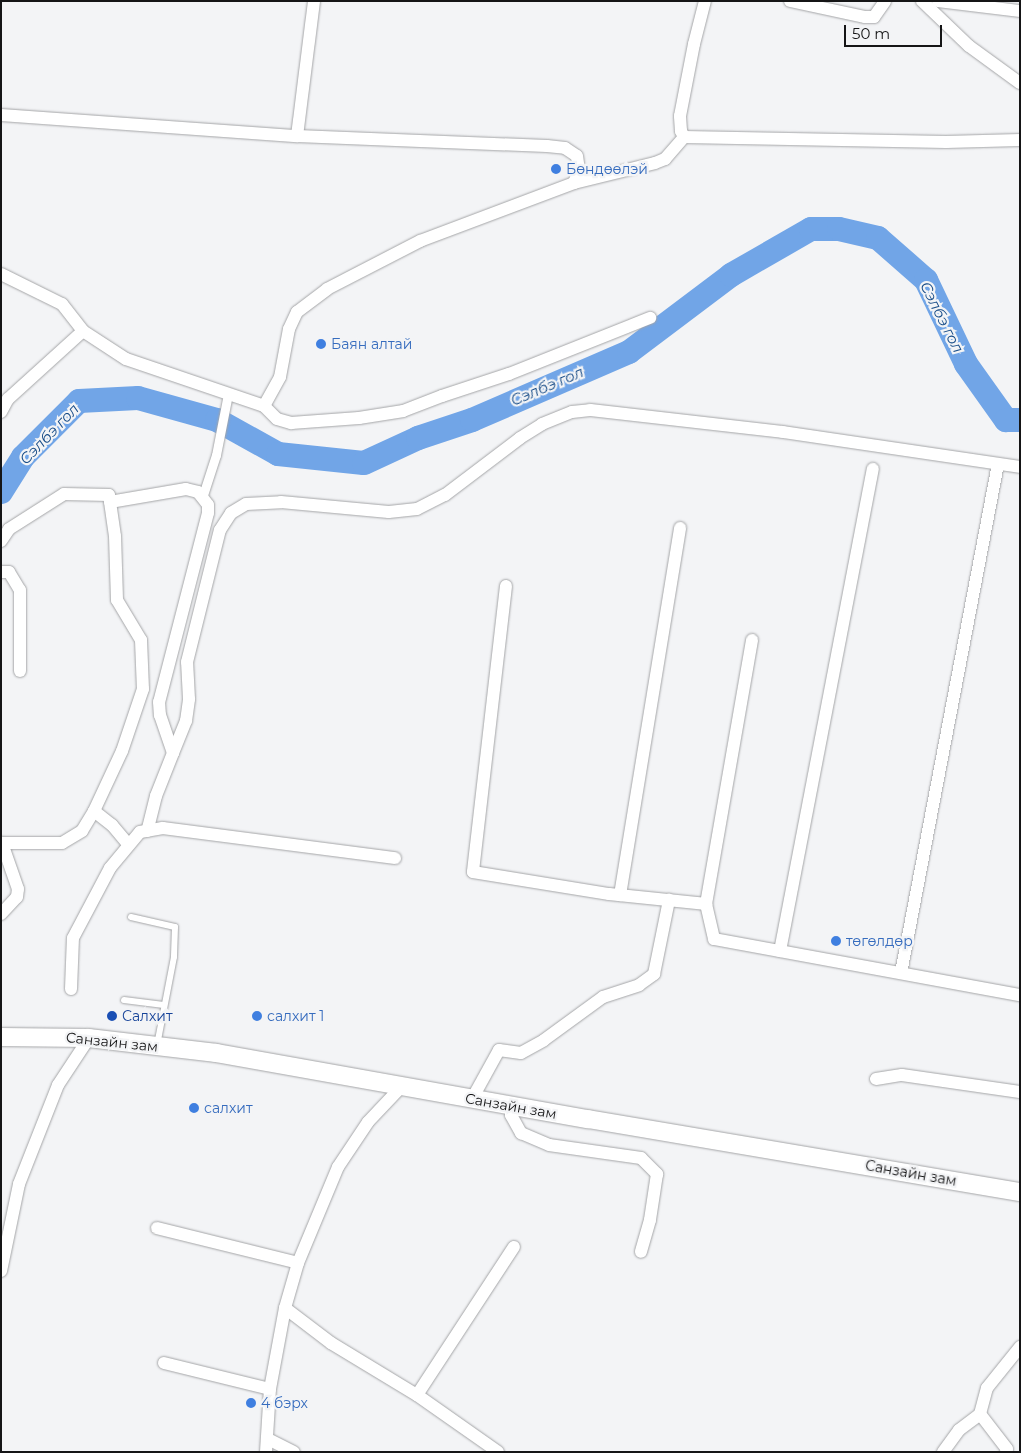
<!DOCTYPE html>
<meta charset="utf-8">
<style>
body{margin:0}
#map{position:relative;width:1021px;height:1453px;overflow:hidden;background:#f3f4f6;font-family:Montserrat,sans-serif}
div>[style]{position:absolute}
.river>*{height:24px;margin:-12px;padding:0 12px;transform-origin:12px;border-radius:12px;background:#71a5e7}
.roads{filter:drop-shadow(0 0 1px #a4a5a7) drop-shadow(0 0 1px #a4a5a7)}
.service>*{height:6px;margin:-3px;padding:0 3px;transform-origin:3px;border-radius:3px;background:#fff}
.pedestrian>*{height:9px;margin:-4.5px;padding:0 4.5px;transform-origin:4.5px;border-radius:4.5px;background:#fff}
.minor>*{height:12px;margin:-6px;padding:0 6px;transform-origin:6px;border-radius:6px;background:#fff}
.secondary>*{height:18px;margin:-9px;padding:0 9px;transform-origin:9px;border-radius:9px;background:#fff}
.dots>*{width:14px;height:14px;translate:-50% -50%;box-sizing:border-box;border:2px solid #f3f4f6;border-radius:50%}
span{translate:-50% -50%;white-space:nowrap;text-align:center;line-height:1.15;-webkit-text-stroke:4.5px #f3f4f6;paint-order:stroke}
.shop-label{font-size:14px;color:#366cbe}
.left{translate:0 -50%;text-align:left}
.transit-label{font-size:14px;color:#164399}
.street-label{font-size:14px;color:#151516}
.water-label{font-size:15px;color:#164b87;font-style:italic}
.frame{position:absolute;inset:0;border:2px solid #151516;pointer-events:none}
.scale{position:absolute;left:844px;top:25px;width:98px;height:22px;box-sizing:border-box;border:2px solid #151516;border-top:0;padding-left:6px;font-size:15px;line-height:18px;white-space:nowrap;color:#151516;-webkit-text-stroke:4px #f3f4f6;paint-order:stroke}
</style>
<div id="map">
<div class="river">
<div style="left:1px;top:492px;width:41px;rotate:-57.8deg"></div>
<div style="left:23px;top:457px;width:79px;rotate:-45deg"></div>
<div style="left:79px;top:401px;width:59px;rotate:-2.9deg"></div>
<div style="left:138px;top:398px;width:82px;rotate:15.6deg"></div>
<div style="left:217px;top:420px;width:70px;rotate:29.1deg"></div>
<div style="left:278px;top:454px;width:86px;rotate:6deg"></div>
<div style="left:364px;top:463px;width:60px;rotate:-24.8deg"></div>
<div style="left:418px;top:438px;width:57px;rotate:-18.4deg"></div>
<div style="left:472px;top:420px;width:171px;rotate:-23.4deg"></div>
<div style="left:629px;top:352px;width:128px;rotate:-37deg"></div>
<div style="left:731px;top:275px;width:92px;rotate:-29.9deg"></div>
<div style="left:811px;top:229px;width:28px"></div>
<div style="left:839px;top:229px;width:40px;rotate:13deg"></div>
<div style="left:878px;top:238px;width:64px;rotate:41.2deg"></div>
<div style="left:926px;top:280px;width:93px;rotate:64.5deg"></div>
<div style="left:966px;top:364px;width:69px;rotate:54.5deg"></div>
<div style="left:1006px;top:420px;width:14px"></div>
</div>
<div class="roads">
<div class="service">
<div style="left:131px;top:917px;width:45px;rotate:12.8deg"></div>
<div style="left:175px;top:927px;width:30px;rotate:92deg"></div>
<div style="left:174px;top:957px;width:90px;rotate:100.9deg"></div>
<div style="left:124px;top:1000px;width:40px;rotate:7.1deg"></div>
</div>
<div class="pedestrian">
<div style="left:202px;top:498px;width:45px;rotate:-72deg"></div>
<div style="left:216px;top:455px;width:62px;rotate:-78.9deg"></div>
</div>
<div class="minor">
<div style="left:790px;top:1px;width:77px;rotate:12deg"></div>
<div style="left:865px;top:17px;width:9px"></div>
<div style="left:874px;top:17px;width:19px;rotate:-55deg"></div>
<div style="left:922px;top:1px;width:65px;rotate:43.8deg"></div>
<div style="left:969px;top:46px;width:63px;rotate:36deg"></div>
<div style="left:938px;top:1px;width:83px;rotate:7deg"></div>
<div style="left:1px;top:115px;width:297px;rotate:4.1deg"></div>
<div style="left:297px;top:136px;width:250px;rotate:2.3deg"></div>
<div style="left:547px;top:146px;width:18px;rotate:6deg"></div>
<div style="left:565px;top:148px;width:14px;rotate:34deg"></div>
<div style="left:577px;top:156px;width:15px;rotate:82deg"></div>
<div style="left:579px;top:171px;width:13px;rotate:113deg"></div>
<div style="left:297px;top:136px;width:136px;rotate:-82.8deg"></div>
<div style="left:684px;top:137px;width:7px;rotate:-117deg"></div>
<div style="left:681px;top:131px;width:15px;rotate:-94deg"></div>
<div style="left:680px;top:116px;width:73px;rotate:-79deg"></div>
<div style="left:694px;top:44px;width:44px;rotate:-75.7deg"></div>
<div style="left:1px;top:274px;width:68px;rotate:26.2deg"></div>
<div style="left:62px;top:304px;width:34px;rotate:52deg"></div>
<div style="left:83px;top:331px;width:51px;rotate:33.1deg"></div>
<div style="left:126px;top:359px;width:146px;rotate:18.8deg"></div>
<div style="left:264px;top:406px;width:33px;rotate:-61deg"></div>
<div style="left:280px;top:377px;width:49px;rotate:-79.4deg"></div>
<div style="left:289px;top:329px;width:19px;rotate:-65deg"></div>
<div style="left:297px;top:312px;width:38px;rotate:-37deg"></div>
<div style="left:327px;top:289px;width:105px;rotate:-27.3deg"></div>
<div style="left:420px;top:241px;width:165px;rotate:-20.6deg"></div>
<div style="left:574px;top:183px;width:83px;rotate:-13.9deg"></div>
<div style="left:655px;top:163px;width:11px;rotate:-22deg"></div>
<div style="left:665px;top:159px;width:29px;rotate:-49deg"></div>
<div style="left:684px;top:137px;width:262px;rotate:1.1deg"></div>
<div style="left:946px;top:142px;width:74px;rotate:-1.5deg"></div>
<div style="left:264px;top:406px;width:18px;rotate:45deg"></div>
<div style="left:277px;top:419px;width:15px;rotate:16deg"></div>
<div style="left:291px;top:423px;width:68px;rotate:-4.2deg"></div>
<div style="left:359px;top:418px;width:45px;rotate:-9deg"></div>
<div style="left:403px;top:411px;width:42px;rotate:-21deg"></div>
<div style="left:442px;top:396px;width:71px;rotate:-18.2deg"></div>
<div style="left:509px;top:374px;width:152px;rotate:-21.7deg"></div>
<div style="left:1px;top:412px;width:15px;rotate:-62deg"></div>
<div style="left:8px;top:399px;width:101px;rotate:-42.2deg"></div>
<div style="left:110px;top:502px;width:77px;rotate:-9.7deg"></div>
<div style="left:186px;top:489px;width:12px;rotate:14deg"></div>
<div style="left:198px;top:492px;width:16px;rotate:52deg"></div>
<div style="left:208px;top:505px;width:8px;rotate:90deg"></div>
<div style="left:208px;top:513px;width:195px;rotate:104.5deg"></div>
<div style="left:159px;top:702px;width:13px;rotate:86deg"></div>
<div style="left:160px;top:715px;width:40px;rotate:71.1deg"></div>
<div style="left:173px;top:753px;width:46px;rotate:111.6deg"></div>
<div style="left:156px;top:796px;width:36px;rotate:104deg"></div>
<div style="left:1px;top:541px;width:14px;rotate:-56deg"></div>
<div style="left:9px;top:529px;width:65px;rotate:-32.5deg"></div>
<div style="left:64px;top:494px;width:45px;rotate:1.3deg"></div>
<div style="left:109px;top:495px;width:41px;rotate:81.7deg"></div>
<div style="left:115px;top:536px;width:64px;rotate:88.2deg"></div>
<div style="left:117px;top:600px;width:47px;rotate:59deg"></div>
<div style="left:141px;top:640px;width:49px;rotate:87.7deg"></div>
<div style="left:143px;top:689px;width:65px;rotate:108.7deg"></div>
<div style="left:122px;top:751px;width:66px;rotate:115deg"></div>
<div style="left:94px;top:811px;width:23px;rotate:121deg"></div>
<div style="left:82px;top:831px;width:23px;rotate:149deg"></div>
<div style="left:62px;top:843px;width:61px;rotate:180deg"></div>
<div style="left:1px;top:572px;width:8px"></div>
<div style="left:9px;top:572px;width:21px;rotate:59deg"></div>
<div style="left:20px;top:590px;width:81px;rotate:90deg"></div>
<div style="left:506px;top:586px;width:288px;rotate:96.6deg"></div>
<div style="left:473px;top:872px;width:138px;rotate:9.2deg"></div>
<div style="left:609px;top:894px;width:98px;rotate:5.9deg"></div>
<div style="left:706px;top:904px;width:36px;rotate:77deg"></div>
<div style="left:714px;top:939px;width:311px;rotate:10.4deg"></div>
<div style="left:173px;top:753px;width:35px;rotate:-68deg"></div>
<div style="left:186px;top:721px;width:22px;rotate:-82deg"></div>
<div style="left:189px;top:699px;width:37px;rotate:-93deg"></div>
<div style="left:187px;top:662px;width:136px;rotate:-76deg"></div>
<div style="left:220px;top:530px;width:20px;rotate:-57deg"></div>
<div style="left:231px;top:513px;width:17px;rotate:-31deg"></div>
<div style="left:246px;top:504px;width:35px;rotate:-3deg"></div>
<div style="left:281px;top:502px;width:108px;rotate:5.3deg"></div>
<div style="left:389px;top:512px;width:28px;rotate:-6deg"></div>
<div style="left:417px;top:509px;width:31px;rotate:-27deg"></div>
<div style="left:445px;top:495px;width:94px;rotate:-37.2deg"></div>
<div style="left:520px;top:438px;width:26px;rotate:-32deg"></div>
<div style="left:542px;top:424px;width:32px;rotate:-22deg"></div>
<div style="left:572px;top:412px;width:18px;rotate:-6deg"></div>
<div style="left:590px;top:410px;width:194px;rotate:6.5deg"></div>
<div style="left:783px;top:432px;width:240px;rotate:8.4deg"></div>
<div style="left:94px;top:811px;width:23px;rotate:38deg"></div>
<div style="left:112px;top:825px;width:25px;rotate:50deg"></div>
<div style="left:620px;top:895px;width:372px;rotate:-80.7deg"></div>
<div style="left:706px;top:904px;width:268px;rotate:-80.1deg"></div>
<div style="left:1px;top:914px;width:23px;rotate:-47deg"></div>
<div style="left:17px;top:897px;width:8px;rotate:-83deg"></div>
<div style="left:18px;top:889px;width:49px;rotate:-109.2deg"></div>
<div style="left:780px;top:951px;width:491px;rotate:-79.1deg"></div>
<div style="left:901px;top:973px;width:518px;rotate:-79.21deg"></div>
<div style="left:71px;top:989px;width:51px;rotate:-87.8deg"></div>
<div style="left:73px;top:938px;width:79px;rotate:-62.1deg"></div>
<div style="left:110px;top:868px;width:47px;rotate:-50.2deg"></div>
<div style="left:140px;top:832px;width:23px;rotate:-10deg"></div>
<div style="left:163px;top:828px;width:234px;rotate:7.4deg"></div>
<div style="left:876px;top:1079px;width:26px;rotate:-9deg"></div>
<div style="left:902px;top:1075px;width:119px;rotate:8.2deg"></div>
<div style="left:472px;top:1099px;width:56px;rotate:-61.1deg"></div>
<div style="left:499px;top:1050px;width:22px;rotate:8deg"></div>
<div style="left:521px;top:1053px;width:26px;rotate:-29deg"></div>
<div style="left:544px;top:1040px;width:73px;rotate:-36.1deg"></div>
<div style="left:603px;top:997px;width:38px;rotate:-18deg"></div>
<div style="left:639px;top:985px;width:19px;rotate:-36deg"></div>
<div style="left:654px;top:974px;width:76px;rotate:-78.5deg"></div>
<div style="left:511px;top:1106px;width:9px;rotate:90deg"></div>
<div style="left:511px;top:1115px;width:21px;rotate:61deg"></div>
<div style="left:521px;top:1133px;width:30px;rotate:23deg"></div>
<div style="left:549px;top:1145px;width:93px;rotate:8deg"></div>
<div style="left:641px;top:1158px;width:23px;rotate:45deg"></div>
<div style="left:657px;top:1174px;width:47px;rotate:98.7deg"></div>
<div style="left:650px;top:1220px;width:33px;rotate:106deg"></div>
<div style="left:157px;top:1228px;width:145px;rotate:13.9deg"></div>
<div style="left:1px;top:1271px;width:89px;rotate:-78.3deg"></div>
<div style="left:19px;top:1184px;width:106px;rotate:-68.5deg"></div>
<div style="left:58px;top:1085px;width:56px;rotate:-56.6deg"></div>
<div style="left:285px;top:1308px;width:58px;rotate:37.3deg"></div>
<div style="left:331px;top:1343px;width:100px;rotate:31.2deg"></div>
<div style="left:417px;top:1395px;width:99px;rotate:35.1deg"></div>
<div style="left:164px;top:1363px;width:109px;rotate:13.8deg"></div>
<div style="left:417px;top:1395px;width:177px;rotate:-56.8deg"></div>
<div style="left:268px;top:1439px;width:29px;rotate:27deg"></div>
<div style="left:266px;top:1452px;width:63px;rotate:-86.4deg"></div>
<div style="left:270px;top:1389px;width:82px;rotate:-79.5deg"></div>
<div style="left:285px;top:1308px;width:47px;rotate:-73.9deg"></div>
<div style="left:298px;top:1263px;width:104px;rotate:-67.4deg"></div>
<div style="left:338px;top:1167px;width:54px;rotate:-56.3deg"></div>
<div style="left:368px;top:1122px;width:50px;rotate:-46.6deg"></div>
<div style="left:943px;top:1452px;width:27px;rotate:-54deg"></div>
<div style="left:959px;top:1430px;width:26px;rotate:-37deg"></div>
<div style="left:1006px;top:1452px;width:3px;rotate:-72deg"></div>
<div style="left:1007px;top:1449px;width:44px;rotate:-127.6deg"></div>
<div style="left:980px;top:1414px;width:27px;rotate:-75deg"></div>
<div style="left:987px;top:1388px;width:53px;rotate:-51.2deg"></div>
</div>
<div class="secondary">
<div style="left:1px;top:1037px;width:88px;rotate:0.7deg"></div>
<div style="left:89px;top:1038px;width:128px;rotate:6.7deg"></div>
<div style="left:216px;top:1053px;width:378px;rotate:10.1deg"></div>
<div style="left:588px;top:1119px;width:438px;rotate:9.6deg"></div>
</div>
</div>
<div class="dots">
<div style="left:556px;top:169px;background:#3f7fe0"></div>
<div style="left:321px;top:344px;background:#3f7fe0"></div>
<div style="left:836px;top:941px;background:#3f7fe0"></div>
<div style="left:112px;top:1016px;background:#1a4fb4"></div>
<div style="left:257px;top:1016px;background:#3f7fe0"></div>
<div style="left:194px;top:1108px;background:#3f7fe0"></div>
<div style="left:251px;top:1403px;background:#3f7fe0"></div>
</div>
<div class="shop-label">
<span class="left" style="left:566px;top:169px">Бөндөөлэй</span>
<span class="left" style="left:331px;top:344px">Баян алтай</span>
<span class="left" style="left:846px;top:941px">төгөлдөр</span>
<span class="left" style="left:267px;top:1016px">салхит 1</span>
<span class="left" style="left:204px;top:1108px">салхит</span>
<span class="left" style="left:261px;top:1403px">4 бэрх</span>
</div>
<div class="transit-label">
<span class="left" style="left:122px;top:1016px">Салхит</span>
</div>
<div class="street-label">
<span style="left:112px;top:1042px;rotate:6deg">Санзайн зам</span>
<span style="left:511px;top:1106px;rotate:10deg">Санзайн зам</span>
<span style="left:911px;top:1173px;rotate:10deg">Санзайн зам</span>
</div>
<div class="water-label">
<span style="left:942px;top:317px;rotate:63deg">Сэлбэ гол</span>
<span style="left:547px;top:386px;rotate:-23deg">Сэлбэ гол</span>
<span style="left:49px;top:434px;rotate:-46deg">Сэлбэ гол</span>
</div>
<div class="frame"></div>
<div class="scale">50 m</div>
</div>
